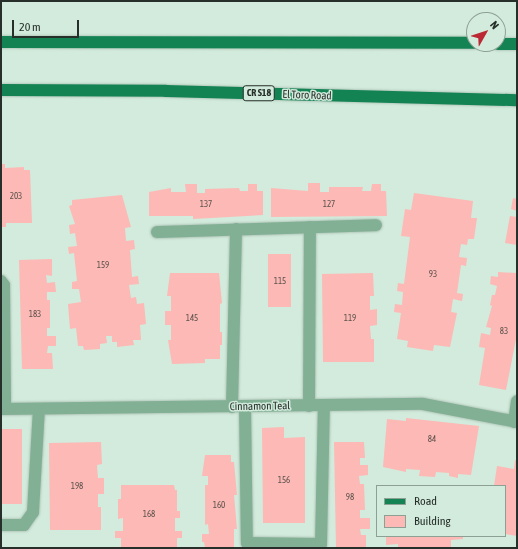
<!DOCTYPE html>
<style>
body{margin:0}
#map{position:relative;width:518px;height:549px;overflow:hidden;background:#d2ebdc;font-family:"Asap Condensed",sans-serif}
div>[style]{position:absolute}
.building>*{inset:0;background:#fdb9b5;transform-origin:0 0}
.roads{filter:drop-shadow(0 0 1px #b0c5b8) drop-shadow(0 0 1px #b0c5b8)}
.minor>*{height:12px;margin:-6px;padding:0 6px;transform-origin:6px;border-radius:6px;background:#82b095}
.major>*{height:12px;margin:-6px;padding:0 6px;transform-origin:6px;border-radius:6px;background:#138354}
span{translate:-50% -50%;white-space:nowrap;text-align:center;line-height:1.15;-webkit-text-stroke:3px #d2ebdc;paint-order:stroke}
.number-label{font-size:9px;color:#5c524c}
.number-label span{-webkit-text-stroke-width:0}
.shield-label span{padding:1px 3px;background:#d2ebdc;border:1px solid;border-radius:3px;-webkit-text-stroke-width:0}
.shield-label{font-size:10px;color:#262f29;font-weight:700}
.street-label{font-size:11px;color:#262f29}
.frame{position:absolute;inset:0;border:2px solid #262f29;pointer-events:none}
.legend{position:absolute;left:376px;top:485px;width:130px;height:52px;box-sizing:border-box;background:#d2ebdc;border:1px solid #8da094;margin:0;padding:5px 7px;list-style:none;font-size:12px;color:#262f29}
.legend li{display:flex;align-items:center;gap:8px;height:20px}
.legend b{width:20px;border:1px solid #8da094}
.north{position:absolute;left:466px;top:12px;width:40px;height:40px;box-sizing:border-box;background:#d2ebdc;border:1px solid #8da094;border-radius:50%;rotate:51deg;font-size:11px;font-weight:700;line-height:16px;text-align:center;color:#262f29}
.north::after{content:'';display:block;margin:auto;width:14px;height:18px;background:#ba2934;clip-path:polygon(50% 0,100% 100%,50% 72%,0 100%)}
.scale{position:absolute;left:12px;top:20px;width:67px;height:18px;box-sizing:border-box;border:2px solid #262f29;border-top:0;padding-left:5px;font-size:12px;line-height:14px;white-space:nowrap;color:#262f29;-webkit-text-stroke:3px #d2ebdc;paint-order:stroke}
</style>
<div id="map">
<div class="building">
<div style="clip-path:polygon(1px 164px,5px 164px,5px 168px,24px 167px,24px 170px,30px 170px,32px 223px,6px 223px,6px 227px,1px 227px)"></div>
<div style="clip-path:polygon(308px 183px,320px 183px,320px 192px,329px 192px,329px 187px,363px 187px,362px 191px,371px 191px,372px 184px,381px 184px,381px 191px,386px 191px,387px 216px,271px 217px,271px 188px,308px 191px)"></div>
<div style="clip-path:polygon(185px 184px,197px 184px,197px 193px,205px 193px,205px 189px,239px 188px,240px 191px,248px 191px,248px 184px,257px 184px,257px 191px,263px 191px,263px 215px,193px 219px,193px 216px,149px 216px,149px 192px,171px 188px,171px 192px,186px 192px)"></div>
<div style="clip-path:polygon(414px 193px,473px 201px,471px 218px,477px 218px,474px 239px,468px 239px,467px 245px,461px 244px,459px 257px,467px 258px,466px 266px,461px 265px,457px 293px,463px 294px,462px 301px,453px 299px,451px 312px,457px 313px,450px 347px,434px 345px,433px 351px,407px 347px,408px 341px,397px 339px,401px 313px,394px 312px,395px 304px,402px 305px,403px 292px,397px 291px,398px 283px,404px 284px,410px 237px,401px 236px,405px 209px,411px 210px)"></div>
<div style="clip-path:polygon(122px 195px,131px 227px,125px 228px,126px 241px,134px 240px,135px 249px,130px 250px,132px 277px,138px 276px,139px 284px,129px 285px,131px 298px,136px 297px,137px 304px,144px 303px,146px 324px,140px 325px,141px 340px,133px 340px,134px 345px,117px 347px,117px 342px,112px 342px,112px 336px,106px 336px,107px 343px,100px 344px,100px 349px,84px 350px,83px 346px,78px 346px,76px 328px,70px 329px,68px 304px,81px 302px,79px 289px,72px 289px,72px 282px,77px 281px,74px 253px,69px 254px,68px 247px,77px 246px,75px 233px,70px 234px,69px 225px,75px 224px,69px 206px,72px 205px,72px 200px)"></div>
<div style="clip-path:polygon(513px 198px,517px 199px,517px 211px,511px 209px)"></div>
<div style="clip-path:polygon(510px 216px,517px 217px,517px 245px,505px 243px)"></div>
<div style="left:268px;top:254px;width:23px;height:53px"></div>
<div style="clip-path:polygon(52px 259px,52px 276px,46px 275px,47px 283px,55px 282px,56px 292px,47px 292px,47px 300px,50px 300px,50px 328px,47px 328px,47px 336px,56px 336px,56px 346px,48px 346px,47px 353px,52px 353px,53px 369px,22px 369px,19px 260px)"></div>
<div style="clip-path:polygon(498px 272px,516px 273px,517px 275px,517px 334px,506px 390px,479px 385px,485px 348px,479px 347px,481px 333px,490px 335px,491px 328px,486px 327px,492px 306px,490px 305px,492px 295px,495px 295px,497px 286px,490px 284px,491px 276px,498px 277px)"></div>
<div style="clip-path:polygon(170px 273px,219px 273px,222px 303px,220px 304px,220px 332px,222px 332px,222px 345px,220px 345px,220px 359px,205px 359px,205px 363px,172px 364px,168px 340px,171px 340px,171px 325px,165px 325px,165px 311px,171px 311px,171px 296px,167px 296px)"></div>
<div style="clip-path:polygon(373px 273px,374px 296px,370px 296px,370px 310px,377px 309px,377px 325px,370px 326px,371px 339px,374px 339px,374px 362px,323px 362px,322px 274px)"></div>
<div style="clip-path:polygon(406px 418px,479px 426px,471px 475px,458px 474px,458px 478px,449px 476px,449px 473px,436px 472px,435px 477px,419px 476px,420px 470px,406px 469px,406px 472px,383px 467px,387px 419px,406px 421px)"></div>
<div style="clip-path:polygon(284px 427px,284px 438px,305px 437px,305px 523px,263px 523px,262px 428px)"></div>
<div style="left:1px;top:429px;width:21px;height:75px"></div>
<div style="clip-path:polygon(101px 442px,102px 464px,97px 465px,98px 478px,104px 478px,104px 494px,98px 494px,98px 507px,101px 507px,101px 530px,50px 530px,49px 443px)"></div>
<div style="clip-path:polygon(334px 442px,364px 442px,365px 458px,360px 458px,360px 465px,368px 465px,368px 475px,359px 476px,360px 484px,364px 484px,365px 510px,360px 510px,360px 518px,370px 518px,370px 529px,360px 529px,361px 535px,366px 535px,366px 548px,336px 548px)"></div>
<div style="clip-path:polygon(205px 455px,231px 455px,231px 462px,234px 462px,237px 495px,234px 495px,237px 529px,234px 529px,234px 548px,205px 548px,204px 542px,202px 542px,202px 534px,209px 534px,208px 524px,205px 525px,205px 485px,208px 485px,208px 476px,202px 476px)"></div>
<div style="clip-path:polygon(515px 460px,517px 461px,517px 536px,505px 534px,505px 486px,494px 486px,497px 466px,514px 469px)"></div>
<div style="clip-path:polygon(121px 485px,174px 485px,175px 490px,177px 490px,177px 511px,180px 511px,180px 518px,175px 518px,175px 531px,182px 531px,182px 538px,177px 538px,177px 548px,121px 548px,121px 538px,115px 538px,115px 531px,123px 531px,123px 518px,118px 519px,118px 499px,121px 499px)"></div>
<div style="clip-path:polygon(386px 536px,463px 536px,463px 539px,451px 540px,451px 548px,398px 548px,398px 544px,386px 545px)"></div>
</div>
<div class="roads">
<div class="minor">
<div style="left:157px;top:232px;width:219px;rotate:-1.8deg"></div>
<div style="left:1px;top:281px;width:5px;rotate:53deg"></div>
<div style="left:4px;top:285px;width:124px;rotate:89.5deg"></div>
<div style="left:309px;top:406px;width:179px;rotate:-89.7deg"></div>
<div style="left:232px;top:407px;width:178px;rotate:-88.7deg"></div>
<div style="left:245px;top:407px;width:136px;rotate:89.2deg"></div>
<div style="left:247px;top:543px;width:74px;rotate:0.8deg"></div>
<div style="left:321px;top:544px;width:138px;rotate:-88.8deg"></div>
<div style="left:1px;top:409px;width:422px;rotate:-0.7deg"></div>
<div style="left:423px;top:404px;width:96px;rotate:10.8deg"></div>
<div style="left:514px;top:422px;width:21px;rotate:-82deg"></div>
<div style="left:1px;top:525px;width:23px"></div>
<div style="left:24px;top:525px;width:16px;rotate:-55deg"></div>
<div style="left:33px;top:512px;width:103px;rotate:-86.7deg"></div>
</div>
<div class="major">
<div style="left:1px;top:42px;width:473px;rotate:0.1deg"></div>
<div style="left:498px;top:44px;width:19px"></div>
<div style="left:1px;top:90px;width:165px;rotate:0.3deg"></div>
<div style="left:166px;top:91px;width:351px;rotate:1.5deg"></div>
</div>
</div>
<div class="number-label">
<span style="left:16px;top:196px">203</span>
<span style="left:206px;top:204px">137</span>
<span style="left:329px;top:204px">127</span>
<span style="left:103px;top:265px">159</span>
<span style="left:433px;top:274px">93</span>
<span style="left:280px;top:281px">115</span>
<span style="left:35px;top:314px">183</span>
<span style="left:192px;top:318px">145</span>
<span style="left:350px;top:318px">119</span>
<span style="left:504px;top:331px">83</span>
<span style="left:432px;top:439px">84</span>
<span style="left:284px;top:480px">156</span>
<span style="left:77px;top:486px">198</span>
<span style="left:350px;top:497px">98</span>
<span style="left:219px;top:505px">160</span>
<span style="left:149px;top:514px">168</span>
</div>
<div class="shield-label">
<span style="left:259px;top:93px">CR S18</span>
</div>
<div class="street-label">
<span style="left:307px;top:95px;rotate:2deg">El Toro Road</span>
<span style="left:260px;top:406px;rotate:-1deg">Cinnamon Teal</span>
</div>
<div class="frame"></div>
<ul class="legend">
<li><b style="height:5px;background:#138354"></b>Road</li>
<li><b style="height:11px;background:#fdb9b5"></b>Building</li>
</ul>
<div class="north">N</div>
<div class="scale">20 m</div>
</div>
